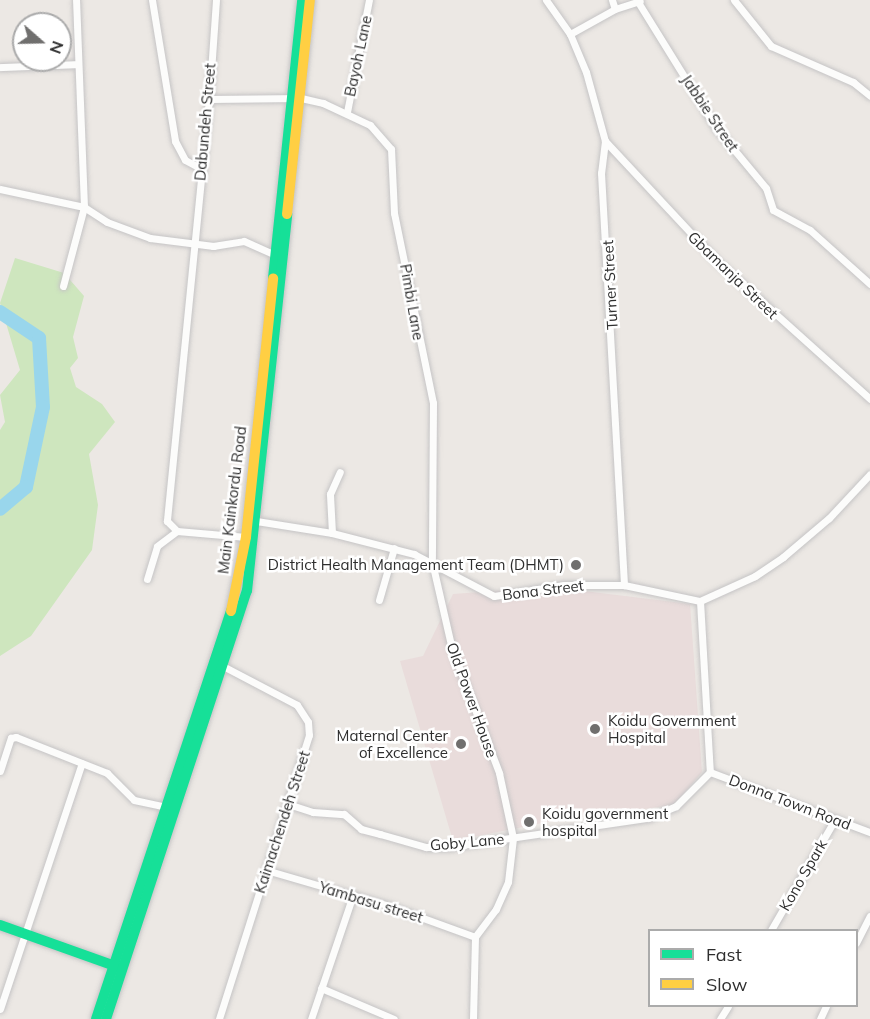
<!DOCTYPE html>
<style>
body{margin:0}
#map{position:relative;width:870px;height:1019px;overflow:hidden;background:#ece8e4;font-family:Mulish,sans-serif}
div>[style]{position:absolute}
.medical>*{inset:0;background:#e9dcdb}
.green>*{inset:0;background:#cee6be}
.river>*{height:14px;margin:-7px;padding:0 7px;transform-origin:7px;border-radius:7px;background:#99d6ec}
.roads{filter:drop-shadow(0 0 2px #c5c4c5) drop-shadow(0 0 2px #c5c4c5)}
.street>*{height:7px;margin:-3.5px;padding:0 3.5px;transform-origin:3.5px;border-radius:3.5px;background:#fcfcfb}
.fast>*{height:10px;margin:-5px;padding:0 5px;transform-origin:5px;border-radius:5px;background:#16e098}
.slow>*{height:10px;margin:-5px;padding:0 5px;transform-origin:5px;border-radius:5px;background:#ffcf43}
.dots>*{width:16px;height:16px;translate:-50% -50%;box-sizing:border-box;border:3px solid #fff;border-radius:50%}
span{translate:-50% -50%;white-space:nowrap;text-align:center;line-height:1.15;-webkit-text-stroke:5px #fff;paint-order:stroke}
.street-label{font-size:15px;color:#2e2e2e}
.poi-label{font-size:15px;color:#2e2e2e}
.right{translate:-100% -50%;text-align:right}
.left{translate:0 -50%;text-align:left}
.legend{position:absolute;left:648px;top:929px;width:210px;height:78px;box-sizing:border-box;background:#fff;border:2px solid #ababab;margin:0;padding:8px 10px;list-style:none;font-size:18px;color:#2e2e2e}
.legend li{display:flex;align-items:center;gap:12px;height:30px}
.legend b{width:30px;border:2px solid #ababab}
.north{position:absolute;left:12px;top:12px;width:60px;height:60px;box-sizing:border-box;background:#fff;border:2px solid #ababab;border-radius:50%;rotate:110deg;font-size:16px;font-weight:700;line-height:24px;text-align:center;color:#2e2e2e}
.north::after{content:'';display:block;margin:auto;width:21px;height:27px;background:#706f6e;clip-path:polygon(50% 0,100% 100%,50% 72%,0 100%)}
</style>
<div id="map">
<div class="medical">
<div style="clip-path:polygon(520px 589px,584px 591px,690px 604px,702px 772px,674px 805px,552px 821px,453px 841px,400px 661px,423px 656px,453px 594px)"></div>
</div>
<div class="green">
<div style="clip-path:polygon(15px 258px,64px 273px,84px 296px,73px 337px,78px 358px,70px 368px,76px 387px,102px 404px,115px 422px,89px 454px,98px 505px,92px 550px,31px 636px,0 656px,0 430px,5px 422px,0 395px,20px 370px,0 303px)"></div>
</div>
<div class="river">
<div style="left:0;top:312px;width:47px;rotate:33.7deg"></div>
<div style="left:39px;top:338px;width:69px;rotate:86.7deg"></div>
<div style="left:43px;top:407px;width:82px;rotate:102deg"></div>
<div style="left:26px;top:487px;width:34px;rotate:140deg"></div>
</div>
<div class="roads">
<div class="street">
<div style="left:152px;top:0;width:143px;rotate:80.7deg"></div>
<div style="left:175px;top:141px;width:21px;rotate:62deg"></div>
<div style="left:185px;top:160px;width:19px;rotate:28deg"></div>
<div style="left:216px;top:0;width:99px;rotate:94deg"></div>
<div style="left:209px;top:99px;width:424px;rotate:95.7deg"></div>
<div style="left:167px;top:521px;width:14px;rotate:45deg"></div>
<div style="left:177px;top:531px;width:69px;rotate:5deg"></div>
<div style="left:546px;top:0;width:42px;rotate:54.8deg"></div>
<div style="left:570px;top:34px;width:41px;rotate:67.2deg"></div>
<div style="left:586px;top:72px;width:72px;rotate:74.6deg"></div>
<div style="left:605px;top:141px;width:32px;rotate:97deg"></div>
<div style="left:601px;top:173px;width:413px;rotate:86.8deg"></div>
<div style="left:612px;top:0;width:9px;rotate:72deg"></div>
<div style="left:734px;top:0;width:59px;rotate:51.2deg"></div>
<div style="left:771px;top:46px;width:90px;rotate:23.7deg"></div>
<div style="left:853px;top:82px;width:22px;rotate:39deg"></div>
<div style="left:638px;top:2px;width:148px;rotate:58.2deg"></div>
<div style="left:716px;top:128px;width:78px;rotate:50.2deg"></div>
<div style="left:766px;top:188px;width:23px;rotate:72deg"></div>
<div style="left:773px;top:210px;width:42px;rotate:28.4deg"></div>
<div style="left:810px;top:230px;width:81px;rotate:42deg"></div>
<div style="left:570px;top:34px;width:51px;rotate:-29.1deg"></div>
<div style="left:615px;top:9px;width:26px;rotate:-18deg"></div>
<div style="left:0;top:67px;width:77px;rotate:-2.2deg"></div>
<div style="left:209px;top:99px;width:92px;rotate:-0.6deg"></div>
<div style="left:301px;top:98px;width:23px;rotate:13deg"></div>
<div style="left:323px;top:103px;width:52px;rotate:25.1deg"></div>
<div style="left:370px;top:125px;width:32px;rotate:49deg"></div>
<div style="left:391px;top:149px;width:64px;rotate:87.3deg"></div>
<div style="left:394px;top:213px;width:194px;rotate:78.4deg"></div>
<div style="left:433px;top:403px;width:159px;rotate:90.4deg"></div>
<div style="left:432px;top:562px;width:89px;rotate:77.1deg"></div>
<div style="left:452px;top:649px;width:133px;rotate:69.2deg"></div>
<div style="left:499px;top:773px;width:66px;rotate:77.8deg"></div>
<div style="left:513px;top:838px;width:44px;rotate:96.5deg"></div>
<div style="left:508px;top:882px;width:30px;rotate:114deg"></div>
<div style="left:496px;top:909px;width:35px;rotate:127deg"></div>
<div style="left:475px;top:937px;width:82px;rotate:91.4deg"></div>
<div style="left:347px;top:112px;width:114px;rotate:-78.9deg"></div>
<div style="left:605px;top:141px;width:166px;rotate:47deg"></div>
<div style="left:718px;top:262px;width:205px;rotate:42deg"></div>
<div style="left:0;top:189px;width:86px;rotate:12.1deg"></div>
<div style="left:84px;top:207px;width:207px;rotate:-92.2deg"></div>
<div style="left:63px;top:286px;width:82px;rotate:-75.1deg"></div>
<div style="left:84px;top:207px;width:27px;rotate:33deg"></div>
<div style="left:107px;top:222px;width:46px;rotate:20.4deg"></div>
<div style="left:150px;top:238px;width:64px;rotate:7.2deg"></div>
<div style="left:213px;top:246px;width:31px;rotate:-9deg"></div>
<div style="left:244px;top:241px;width:34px;rotate:24deg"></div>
<div style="left:250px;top:520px;width:83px;rotate:9deg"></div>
<div style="left:332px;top:533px;width:85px;rotate:14.4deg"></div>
<div style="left:414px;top:554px;width:90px;rotate:27.7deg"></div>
<div style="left:494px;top:596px;width:71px;rotate:-8.9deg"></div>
<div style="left:564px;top:585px;width:60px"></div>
<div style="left:624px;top:585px;width:78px;rotate:11.9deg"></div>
<div style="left:700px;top:601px;width:60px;rotate:-24.4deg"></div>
<div style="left:755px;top:576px;width:34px;rotate:-34deg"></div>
<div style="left:783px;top:557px;width:60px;rotate:-40.3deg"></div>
<div style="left:829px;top:518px;width:60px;rotate:-47deg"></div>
<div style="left:332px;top:533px;width:39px;rotate:-93deg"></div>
<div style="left:330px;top:494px;width:24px;rotate:-66deg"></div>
<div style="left:147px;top:579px;width:34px;rotate:-73deg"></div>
<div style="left:157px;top:546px;width:25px;rotate:-37deg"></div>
<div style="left:379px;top:600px;width:54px;rotate:-73.9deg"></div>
<div style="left:700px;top:601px;width:171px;rotate:86.7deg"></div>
<div style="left:219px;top:664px;width:88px;rotate:27.7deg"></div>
<div style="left:297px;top:705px;width:20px;rotate:57deg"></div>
<div style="left:308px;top:722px;width:13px;rotate:86deg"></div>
<div style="left:309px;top:735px;width:298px;rotate:107.6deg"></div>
<div style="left:0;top:771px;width:35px;rotate:-72deg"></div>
<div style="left:11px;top:738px;width:5px;rotate:-11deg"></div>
<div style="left:16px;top:737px;width:98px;rotate:21.6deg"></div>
<div style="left:107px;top:773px;width:38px;rotate:45deg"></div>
<div style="left:134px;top:800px;width:34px;rotate:12deg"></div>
<div style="left:710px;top:772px;width:171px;rotate:20.6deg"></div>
<div style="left:288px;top:804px;width:26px;rotate:18deg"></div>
<div style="left:313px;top:812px;width:31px;rotate:4deg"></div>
<div style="left:344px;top:814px;width:23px;rotate:41deg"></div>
<div style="left:361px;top:829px;width:20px;rotate:15deg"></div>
<div style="left:380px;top:834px;width:48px;rotate:15.8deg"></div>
<div style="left:426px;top:847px;width:22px"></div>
<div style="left:448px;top:847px;width:202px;rotate:-8.3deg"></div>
<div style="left:648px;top:818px;width:30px;rotate:-23deg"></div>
<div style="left:676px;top:806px;width:48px;rotate:-45deg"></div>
<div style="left:266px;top:870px;width:129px;rotate:16.2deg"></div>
<div style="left:390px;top:906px;width:90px;rotate:20deg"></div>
<div style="left:771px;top:930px;width:128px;rotate:-60deg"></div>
<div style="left:856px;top:943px;width:30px;rotate:-63deg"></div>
<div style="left:321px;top:988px;width:79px;rotate:23deg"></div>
<div style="left:0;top:1009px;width:259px;rotate:-71.6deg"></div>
<div style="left:311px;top:1019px;width:131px;rotate:-71.3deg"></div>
<div style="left:720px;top:1019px;width:15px;rotate:-58deg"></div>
<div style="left:820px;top:1019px;width:14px;rotate:-65deg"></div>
</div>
<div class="fast">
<div style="left:273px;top:278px;width:280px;rotate:-84deg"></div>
<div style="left:0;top:925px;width:128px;rotate:19.6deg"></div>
<div style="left:96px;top:1019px;width:430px;rotate:-71.7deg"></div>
<div style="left:106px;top:1019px;width:451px;rotate:-71.8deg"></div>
<div style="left:247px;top:591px;width:379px;rotate:-83.9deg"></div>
</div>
<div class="slow">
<div style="left:287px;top:214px;width:215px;rotate:-83.9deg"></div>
<div style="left:231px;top:611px;width:76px;rotate:-78.5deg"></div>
<div style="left:246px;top:537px;width:260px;rotate:-84deg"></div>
</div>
</div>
<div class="dots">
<div style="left:576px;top:565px;background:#706f6e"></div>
<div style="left:595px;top:729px;background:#706f6e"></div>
<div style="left:461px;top:744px;background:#706f6e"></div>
<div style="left:529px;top:822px;background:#706f6e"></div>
</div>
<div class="street-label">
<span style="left:358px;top:56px;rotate:-78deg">Bayoh Lane</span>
<span style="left:710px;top:113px;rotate:56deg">Jabbie Street</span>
<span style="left:205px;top:122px;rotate:-85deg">Dabundeh Street</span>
<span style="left:733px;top:275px;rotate:44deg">Gbamanja Street</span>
<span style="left:610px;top:285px;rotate:-93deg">Turner Street</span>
<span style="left:412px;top:302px;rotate:80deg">Pimbi Lane</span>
<span style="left:232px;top:500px;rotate:-83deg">Main Kainkordu Road</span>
<span style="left:543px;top:590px;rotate:-7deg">Bona Street</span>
<span style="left:472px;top:700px;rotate:70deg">Old Power House</span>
<span style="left:790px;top:802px;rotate:21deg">Donna Town Road</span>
<span style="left:282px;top:822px;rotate:-72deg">Kaimachendeh Street</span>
<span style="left:467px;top:842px;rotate:-5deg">Goby Lane</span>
<span style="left:803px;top:875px;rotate:-60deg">Kono Spark</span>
<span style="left:371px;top:902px;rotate:17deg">Yambasu street</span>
</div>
<div class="poi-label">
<span class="right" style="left:564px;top:565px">District Health Management Team (DHMT)</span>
<span class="left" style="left:608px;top:729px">Koidu Government<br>Hospital</span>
<span class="right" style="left:448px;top:744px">Maternal Center<br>of Excellence</span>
<span class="left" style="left:542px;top:822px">Koidu government<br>hospital</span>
</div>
<ul class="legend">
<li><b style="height:8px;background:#16e098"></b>Fast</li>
<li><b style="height:8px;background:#ffcf43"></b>Slow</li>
</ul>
<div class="north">N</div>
</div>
